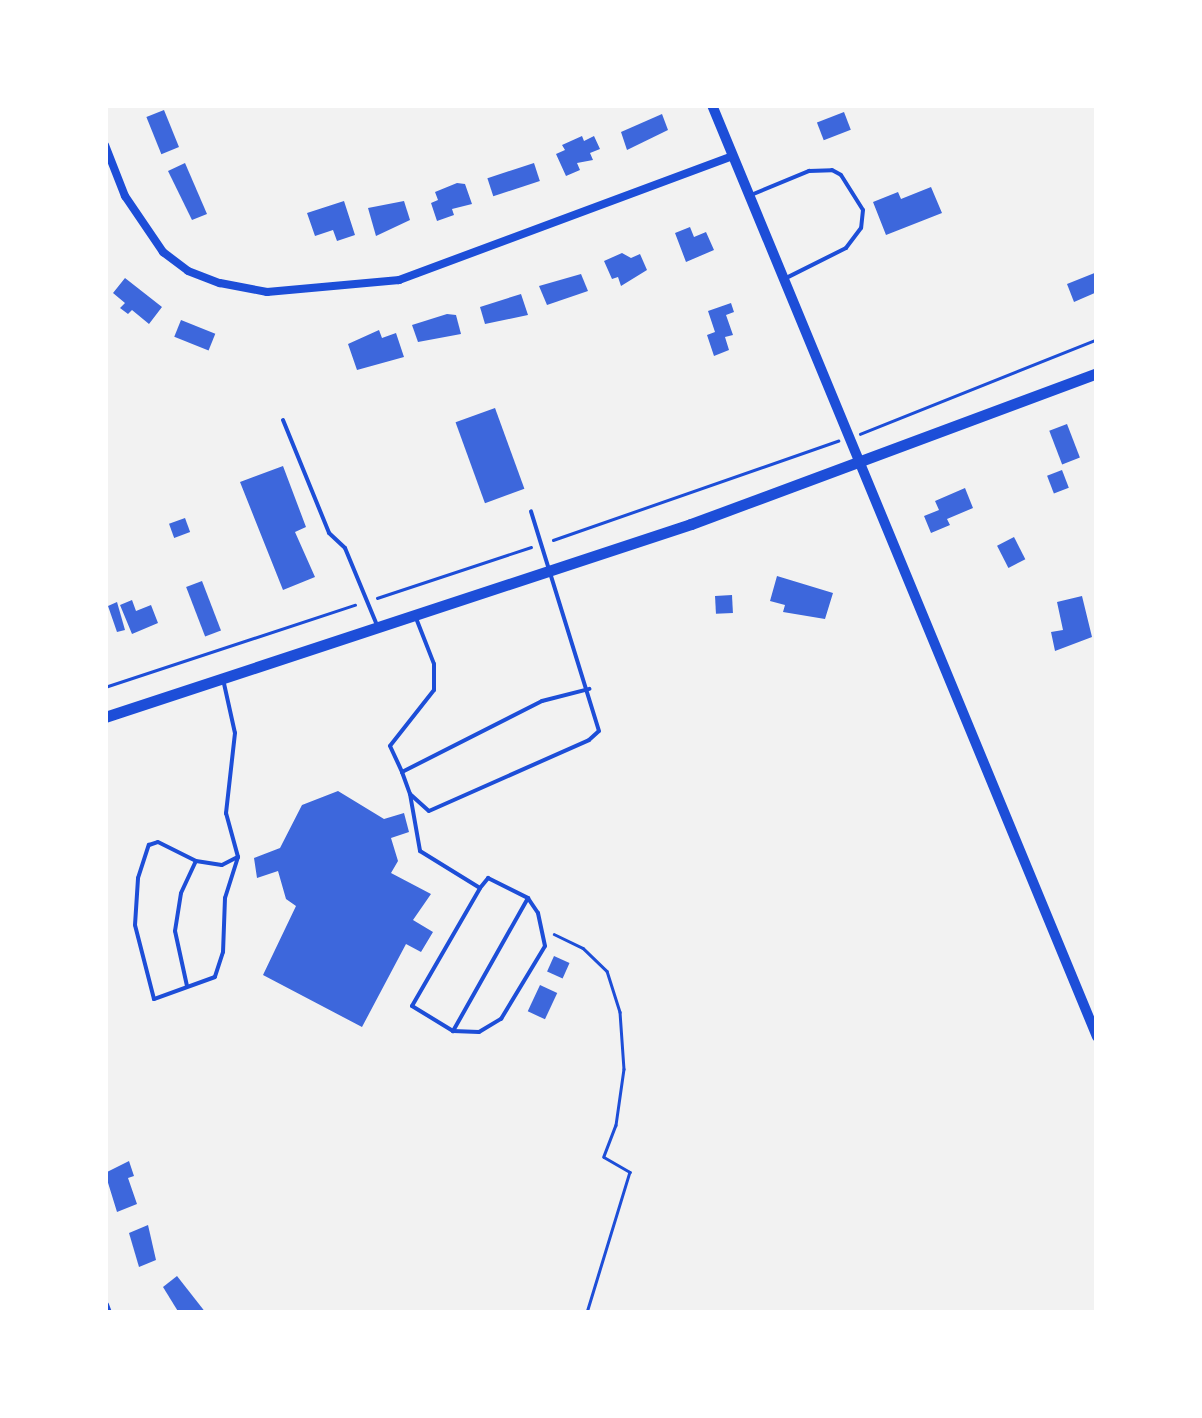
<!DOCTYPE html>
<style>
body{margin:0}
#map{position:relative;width:1202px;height:1418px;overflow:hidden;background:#f2f2f2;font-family:"Public Sans",sans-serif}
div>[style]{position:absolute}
.building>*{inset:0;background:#3d67dc;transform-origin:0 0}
.path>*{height:2.5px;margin:-1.25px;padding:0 1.25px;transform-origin:1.25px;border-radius:1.25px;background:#1d4ed8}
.service>*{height:4px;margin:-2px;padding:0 2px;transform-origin:2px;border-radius:2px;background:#1d4ed8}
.minor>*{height:8px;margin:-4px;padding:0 4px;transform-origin:4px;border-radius:4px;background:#1d4ed8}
.tertiary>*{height:10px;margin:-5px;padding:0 5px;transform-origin:5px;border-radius:5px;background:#1d4ed8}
.secondary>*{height:11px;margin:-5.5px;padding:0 5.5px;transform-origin:5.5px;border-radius:5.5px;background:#1d4ed8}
span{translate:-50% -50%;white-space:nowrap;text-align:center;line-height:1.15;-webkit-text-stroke:8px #fff;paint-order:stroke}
.frame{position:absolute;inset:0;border:108px solid #fff;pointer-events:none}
</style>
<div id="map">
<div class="building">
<div style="left:164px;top:110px;width:40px;height:19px;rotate:68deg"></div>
<div style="left:844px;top:112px;width:19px;height:29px;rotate:69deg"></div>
<div style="clip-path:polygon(662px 114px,668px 130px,627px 150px,621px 132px)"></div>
<div style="clip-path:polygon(582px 136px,584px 141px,594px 136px,600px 149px,590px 153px,593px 160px,577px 163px,580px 170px,566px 176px,556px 154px,565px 150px,562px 145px)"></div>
<div style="clip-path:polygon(185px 163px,207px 214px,192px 220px,168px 171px)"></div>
<div style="left:534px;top:163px;width:19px;height:49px;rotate:72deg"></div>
<div style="clip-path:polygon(457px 183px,465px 184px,472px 204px,452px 209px,454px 215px,437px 221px,431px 203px,438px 200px,435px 192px)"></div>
<div style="clip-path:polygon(931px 187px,942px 213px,886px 235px,873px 202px,898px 192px,901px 199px)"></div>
<div style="clip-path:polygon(344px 201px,355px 235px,337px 241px,333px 230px,315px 236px,307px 213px)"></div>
<div style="clip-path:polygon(404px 201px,410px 220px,376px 236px,368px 208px)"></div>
<div style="clip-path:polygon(690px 227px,694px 237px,706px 232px,714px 250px,686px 262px,675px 233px)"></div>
<div style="clip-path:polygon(622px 253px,631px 258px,640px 254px,647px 270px,621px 286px,618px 277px,612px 279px,604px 261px)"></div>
<div style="clip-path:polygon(1097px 272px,1097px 292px,1074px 302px,1067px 284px)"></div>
<div style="clip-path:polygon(581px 274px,588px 291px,547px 305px,539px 286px)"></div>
<div style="clip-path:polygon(125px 278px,162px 307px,149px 324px,132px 310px,128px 314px,120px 308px,125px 303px,113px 293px)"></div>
<div style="clip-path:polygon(521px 294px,528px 315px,485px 324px,480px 307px)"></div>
<div style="clip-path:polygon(731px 303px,734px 312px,726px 315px,733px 335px,725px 337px,729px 350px,714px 356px,707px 335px,715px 332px,708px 311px)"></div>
<div style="clip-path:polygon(447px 314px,456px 315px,461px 334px,418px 342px,412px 325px)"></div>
<div style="left:181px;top:320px;width:37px;height:18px;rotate:22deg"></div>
<div style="clip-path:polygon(379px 330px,382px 338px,396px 333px,404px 357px,357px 370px,348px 344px)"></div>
<div style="left:495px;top:408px;width:86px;height:42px;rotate:70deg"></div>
<div style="left:1067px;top:424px;width:36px;height:19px;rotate:69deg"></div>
<div style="clip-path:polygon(283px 466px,306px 527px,295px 532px,315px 577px,283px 590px,240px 482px)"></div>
<div style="left:1062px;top:470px;width:19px;height:16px;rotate:69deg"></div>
<div style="clip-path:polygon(965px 488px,973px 508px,947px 519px,950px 525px,931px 533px,924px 516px,939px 510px,935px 501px)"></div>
<div style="left:185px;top:518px;width:15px;height:17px;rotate:70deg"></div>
<div style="left:1014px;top:537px;width:25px;height:19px;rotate:63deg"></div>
<div style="clip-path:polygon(777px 576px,833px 593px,825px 619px,783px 612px,785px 605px,770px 601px)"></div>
<div style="left:202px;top:581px;width:53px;height:17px;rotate:69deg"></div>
<div style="left:732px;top:595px;width:18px;height:17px;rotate:87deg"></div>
<div style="clip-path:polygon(1082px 596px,1092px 637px,1055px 651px,1051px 632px,1063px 630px,1057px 602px)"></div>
<div style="clip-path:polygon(132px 600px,136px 611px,151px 605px,158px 623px,132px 634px,120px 605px)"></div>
<div style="clip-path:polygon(117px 602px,125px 630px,117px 632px,108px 606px)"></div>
<div style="clip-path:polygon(338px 791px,384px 819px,404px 813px,409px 832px,391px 838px,398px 861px,391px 873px,431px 894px,413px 920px,433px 932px,421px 952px,406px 944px,362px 1027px,263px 975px,296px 906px,286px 899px,278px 871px,257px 878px,254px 858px,280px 848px,302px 805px)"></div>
<div style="left:554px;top:956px;width:17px;height:17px;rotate:24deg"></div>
<div style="left:540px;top:985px;width:19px;height:29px;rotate:25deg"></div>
<div style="clip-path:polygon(129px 1161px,134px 1176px,128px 1178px,137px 1204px,117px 1212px,105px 1173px)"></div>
<div style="clip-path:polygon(148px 1225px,156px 1260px,139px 1267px,129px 1233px)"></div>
<div style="clip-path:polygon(177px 1276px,206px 1313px,179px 1313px,163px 1287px)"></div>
</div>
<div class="path">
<div style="left:860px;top:434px;width:255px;rotate:-21.8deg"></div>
<div style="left:553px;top:540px;width:302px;rotate:-19.2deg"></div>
<div style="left:377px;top:598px;width:162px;rotate:-18.3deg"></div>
<div style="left:105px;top:687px;width:263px;rotate:-18.2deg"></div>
<div style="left:554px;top:934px;width:32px;rotate:26deg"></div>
<div style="left:583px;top:948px;width:33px;rotate:44deg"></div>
<div style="left:607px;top:971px;width:43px;rotate:72.4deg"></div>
<div style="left:620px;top:1012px;width:57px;rotate:86deg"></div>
<div style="left:624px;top:1069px;width:57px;rotate:98.1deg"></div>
<div style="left:616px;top:1125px;width:34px;rotate:111deg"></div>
<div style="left:604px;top:1157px;width:30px;rotate:30deg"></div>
<div style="left:630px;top:1172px;width:147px;rotate:107deg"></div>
</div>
<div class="service">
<div style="left:751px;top:195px;width:63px;rotate:-22.5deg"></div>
<div style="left:809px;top:171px;width:23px;rotate:-2deg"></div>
<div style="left:832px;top:170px;width:10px;rotate:29deg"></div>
<div style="left:841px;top:175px;width:41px;rotate:57.8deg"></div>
<div style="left:863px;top:210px;width:18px;rotate:96deg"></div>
<div style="left:861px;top:228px;width:25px;rotate:127deg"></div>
<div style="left:846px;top:248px;width:65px;rotate:153.4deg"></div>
<div style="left:283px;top:420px;width:122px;rotate:67.8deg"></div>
<div style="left:329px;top:533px;width:22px;rotate:43deg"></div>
<div style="left:345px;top:548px;width:81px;rotate:67.5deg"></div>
<div style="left:416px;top:618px;width:49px;rotate:68.6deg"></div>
<div style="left:434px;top:664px;width:26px;rotate:90deg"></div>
<div style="left:434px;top:690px;width:71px;rotate:128.2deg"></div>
<div style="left:390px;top:746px;width:29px;rotate:65deg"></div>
<div style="left:402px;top:772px;width:157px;rotate:-26.9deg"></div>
<div style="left:542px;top:701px;width:49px;rotate:-14.3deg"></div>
<div style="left:223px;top:679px;width:55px;rotate:77.5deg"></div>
<div style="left:235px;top:733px;width:81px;rotate:96.4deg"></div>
<div style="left:226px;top:813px;width:46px;rotate:74.7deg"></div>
<div style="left:238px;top:857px;width:43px;rotate:107.6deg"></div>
<div style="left:225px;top:898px;width:54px;rotate:92.1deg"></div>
<div style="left:223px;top:952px;width:26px;rotate:108deg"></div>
<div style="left:215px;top:977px;width:65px;rotate:160.2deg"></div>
<div style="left:154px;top:999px;width:76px;rotate:-104.4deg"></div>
<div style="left:135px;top:925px;width:47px;rotate:-86.3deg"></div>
<div style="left:138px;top:878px;width:35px;rotate:-72deg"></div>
<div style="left:149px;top:845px;width:9px;rotate:-18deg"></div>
<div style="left:158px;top:842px;width:42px;rotate:26.6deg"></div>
<div style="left:196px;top:861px;width:26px;rotate:9deg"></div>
<div style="left:222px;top:865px;width:18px;rotate:-27deg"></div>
<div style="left:402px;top:772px;width:23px;rotate:70deg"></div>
<div style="left:410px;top:794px;width:25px;rotate:42deg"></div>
<div style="left:429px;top:811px;width:175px;rotate:-23.9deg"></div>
<div style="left:589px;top:740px;width:13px;rotate:-42deg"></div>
<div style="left:599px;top:731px;width:230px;rotate:-107.2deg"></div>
<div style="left:410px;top:794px;width:58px;rotate:80deg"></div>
<div style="left:420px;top:851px;width:70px;rotate:31.7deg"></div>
<div style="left:480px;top:888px;width:13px;rotate:-51deg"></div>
<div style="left:488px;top:878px;width:45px;rotate:26.6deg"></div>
<div style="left:528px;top:898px;width:153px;rotate:119.4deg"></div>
<div style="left:453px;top:1031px;width:48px;rotate:-148.6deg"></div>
<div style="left:412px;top:1006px;width:136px;rotate:-60deg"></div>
<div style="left:187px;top:986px;width:56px;rotate:-102.3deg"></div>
<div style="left:175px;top:931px;width:38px;rotate:-81deg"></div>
<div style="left:181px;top:893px;width:35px;rotate:-65deg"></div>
<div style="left:453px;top:1031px;width:26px;rotate:2deg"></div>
<div style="left:479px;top:1032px;width:26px;rotate:-31deg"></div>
<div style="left:501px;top:1019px;width:85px;rotate:-58.9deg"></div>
<div style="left:545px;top:946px;width:34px;rotate:-102deg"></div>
<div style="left:538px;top:913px;width:18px;rotate:-124deg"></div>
</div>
<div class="minor">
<div style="left:105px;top:145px;width:55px;rotate:68.6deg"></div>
<div style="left:125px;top:196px;width:68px;rotate:55.8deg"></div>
<div style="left:163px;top:252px;width:31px;rotate:37deg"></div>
<div style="left:188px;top:271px;width:34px;rotate:21deg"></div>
<div style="left:220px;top:283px;width:48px;rotate:10.8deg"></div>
<div style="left:267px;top:292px;width:133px;rotate:-5.2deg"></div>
<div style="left:399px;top:280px;width:356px;rotate:-20.4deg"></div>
<div style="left:105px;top:1305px;width:9px;rotate:69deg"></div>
</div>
<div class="tertiary">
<div style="left:712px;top:105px;width:1008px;rotate:67.55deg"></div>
</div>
<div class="secondary">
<div style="left:105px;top:717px;width:617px;rotate:-18.23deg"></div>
<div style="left:691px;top:524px;width:433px;rotate:-20.4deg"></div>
</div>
<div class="frame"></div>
</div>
